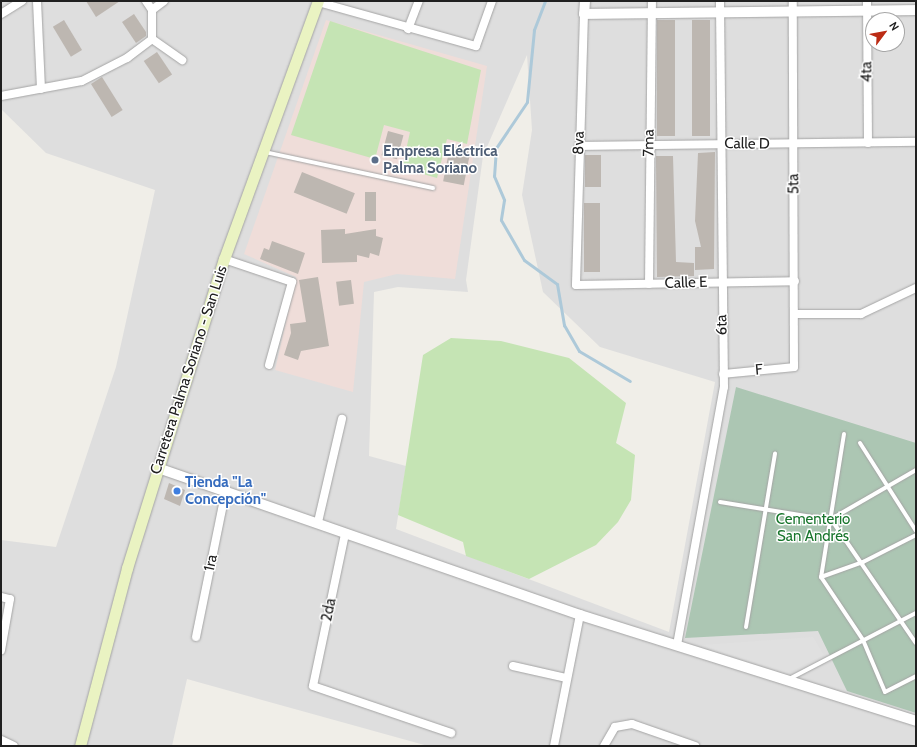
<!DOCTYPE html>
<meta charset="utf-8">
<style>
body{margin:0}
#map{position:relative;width:917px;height:747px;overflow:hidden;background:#f0eee8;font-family:Cabin,sans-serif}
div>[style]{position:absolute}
.residential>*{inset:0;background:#dedede}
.commercial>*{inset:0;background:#efddd9}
.grass>*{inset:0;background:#c5e4b4}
.cemetery>*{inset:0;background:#acc6b3}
.parking>*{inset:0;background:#e0e0e0}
.stream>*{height:3px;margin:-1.5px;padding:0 1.5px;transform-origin:1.5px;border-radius:1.5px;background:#adc9d9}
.building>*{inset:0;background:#bdb7b1;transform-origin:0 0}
.roads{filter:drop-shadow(0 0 1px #a4a4a4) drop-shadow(0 0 1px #a4a4a4)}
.service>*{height:4px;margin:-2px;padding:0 2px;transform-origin:2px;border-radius:2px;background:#fff}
.minor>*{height:8px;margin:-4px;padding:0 4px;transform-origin:4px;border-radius:4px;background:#fff}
.tertiary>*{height:10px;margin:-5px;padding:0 5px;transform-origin:5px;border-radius:5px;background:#fff}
.secondary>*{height:11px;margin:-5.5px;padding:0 5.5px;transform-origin:5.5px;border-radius:5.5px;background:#eaf3c2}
.dots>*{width:11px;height:11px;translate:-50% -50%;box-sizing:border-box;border:2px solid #fff;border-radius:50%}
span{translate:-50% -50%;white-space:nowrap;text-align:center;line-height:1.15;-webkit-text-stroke:3px #fff;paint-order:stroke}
.street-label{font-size:15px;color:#202020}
.service-label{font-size:15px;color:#4e5e75;font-weight:700}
.left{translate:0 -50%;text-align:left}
.shop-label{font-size:15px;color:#366cbe;font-weight:700}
.park-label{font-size:15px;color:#18752c}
.frame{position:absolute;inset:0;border:2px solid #202020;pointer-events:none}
.north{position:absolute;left:865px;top:12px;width:40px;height:40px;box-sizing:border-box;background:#fff;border:1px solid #a6a6a6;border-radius:50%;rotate:58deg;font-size:11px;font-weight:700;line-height:16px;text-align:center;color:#202020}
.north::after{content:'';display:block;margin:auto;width:14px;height:18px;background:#bc2c15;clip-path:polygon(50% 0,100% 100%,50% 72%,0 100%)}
</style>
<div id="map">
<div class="residential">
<div style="clip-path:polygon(evenodd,1px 1px,916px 1px,916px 746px,428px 746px,187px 679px,172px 746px,1px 746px,1px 540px,56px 547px,116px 367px,155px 190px,46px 153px,1px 109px,1px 1px,873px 20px,897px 20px,897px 44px,873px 44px,873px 20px,1px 1px,527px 55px,532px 130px,522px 195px,543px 292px,600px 347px,715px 382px,669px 632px,396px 529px,406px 466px,369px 456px,374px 292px,398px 287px,468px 292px,466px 280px,483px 156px,527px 55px)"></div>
</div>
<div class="commercial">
<div style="clip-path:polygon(326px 20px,487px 66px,455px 279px,397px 274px,364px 282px,353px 392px,275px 370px,296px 277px,244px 254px)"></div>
</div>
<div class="grass">
<div style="clip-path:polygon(330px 21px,481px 70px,467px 144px,447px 139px,437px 178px,402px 168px,410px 132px,384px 125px,375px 159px,291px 135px)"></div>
<div style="clip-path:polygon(451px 338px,501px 341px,569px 358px,626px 403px,616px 443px,635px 455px,631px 500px,618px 522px,596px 545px,529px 579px,466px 556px,463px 542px,398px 515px,423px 355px)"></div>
</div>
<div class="cemetery">
<div style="clip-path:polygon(736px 387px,916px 443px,916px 713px,847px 691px,818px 631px,685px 638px)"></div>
</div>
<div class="parking">
<div style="clip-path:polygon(813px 637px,824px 655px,787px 673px,701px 645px)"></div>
</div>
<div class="stream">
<div style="left:545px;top:1px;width:31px;rotate:111deg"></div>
<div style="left:534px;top:30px;width:72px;rotate:95.6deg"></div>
<div style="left:527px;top:102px;width:55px;rotate:124deg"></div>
<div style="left:496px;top:148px;width:28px;rotate:94deg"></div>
<div style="left:494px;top:176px;width:26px;rotate:67deg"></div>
<div style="left:504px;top:200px;width:20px;rotate:99deg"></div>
<div style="left:501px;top:220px;width:46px;rotate:60.1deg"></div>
<div style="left:524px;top:260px;width:41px;rotate:36deg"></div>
<div style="left:557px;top:284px;width:42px;rotate:80.3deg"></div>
<div style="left:564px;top:325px;width:30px;rotate:60deg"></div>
<div style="left:579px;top:351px;width:59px;rotate:30.5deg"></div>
</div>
<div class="building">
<div style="clip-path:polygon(86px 1px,120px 1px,96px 17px)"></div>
<div style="clip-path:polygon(134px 14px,146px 32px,146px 36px,136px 43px,122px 22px)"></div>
<div style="left:64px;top:20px;width:35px;height:13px;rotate:59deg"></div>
<div style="left:657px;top:20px;width:18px;height:116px"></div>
<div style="left:692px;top:20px;width:18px;height:116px"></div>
<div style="left:157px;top:52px;width:27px;height:16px;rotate:56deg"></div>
<div style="left:102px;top:77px;width:39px;height:13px;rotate:58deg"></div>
<div style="left:388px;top:131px;width:16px;height:25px;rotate:15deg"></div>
<div style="left:450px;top:146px;width:21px;height:36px;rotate:11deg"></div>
<div style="clip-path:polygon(715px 152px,714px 269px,695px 270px,695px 247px,701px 247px,695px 221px,698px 153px)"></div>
<div style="left:585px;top:155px;width:16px;height:32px"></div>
<div style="clip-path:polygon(656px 156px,673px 156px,676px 262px,694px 263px,694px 276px,657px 277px)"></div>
<div style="left:302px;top:172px;width:57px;height:22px;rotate:22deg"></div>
<div style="left:365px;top:192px;width:11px;height:29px"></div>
<div style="left:584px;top:203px;width:16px;height:69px"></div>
<div style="clip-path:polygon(345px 229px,345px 234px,376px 229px,376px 236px,383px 238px,379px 256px,370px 253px,369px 258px,357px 255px,357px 262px,322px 263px,321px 230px)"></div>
<div style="clip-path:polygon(272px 241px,305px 253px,298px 274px,260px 259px,264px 248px,269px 250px)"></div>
<div style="clip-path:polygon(318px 277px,329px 346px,301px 351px,298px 360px,284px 355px,291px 333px,290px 324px,306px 322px,299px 280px)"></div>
<div style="left:351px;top:280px;width:24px;height:15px;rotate:83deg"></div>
<div style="clip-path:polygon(169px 483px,185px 490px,180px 506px,164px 499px)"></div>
</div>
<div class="roads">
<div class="service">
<div style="left:265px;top:152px;width:172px;rotate:12.1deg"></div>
<div style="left:844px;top:434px;width:145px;rotate:99.1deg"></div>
<div style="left:821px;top:577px;width:76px;rotate:56.3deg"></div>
<div style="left:863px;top:640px;width:56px;rotate:67.1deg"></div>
<div style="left:885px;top:692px;width:35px;rotate:-27deg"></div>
<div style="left:860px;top:443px;width:104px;rotate:57.5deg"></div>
<div style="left:916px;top:470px;width:98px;rotate:150deg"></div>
<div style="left:831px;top:519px;width:150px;rotate:55.6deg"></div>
<div style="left:720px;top:502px;width:112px;rotate:9.2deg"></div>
<div style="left:821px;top:577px;width:45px;rotate:-19.7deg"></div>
<div style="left:863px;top:562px;width:59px;rotate:-27deg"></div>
<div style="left:746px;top:627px;width:176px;rotate:-80.5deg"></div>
<div style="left:789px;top:679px;width:143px;rotate:-27.5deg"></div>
</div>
<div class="minor">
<div style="left:37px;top:1px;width:88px;rotate:87.4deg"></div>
<div style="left:146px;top:1px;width:11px;rotate:56deg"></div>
<div style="left:152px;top:10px;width:29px;rotate:90deg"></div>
<div style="left:152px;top:39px;width:37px;rotate:35deg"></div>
<div style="left:867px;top:1px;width:142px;rotate:89.6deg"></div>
<div style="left:318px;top:2px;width:164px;rotate:15.6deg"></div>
<div style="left:476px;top:46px;width:48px;rotate:-70.4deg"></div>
<div style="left:152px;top:10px;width:15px;rotate:-37deg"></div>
<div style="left:1px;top:14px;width:25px;rotate:-32deg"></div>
<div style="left:584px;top:14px;width:271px;rotate:91.7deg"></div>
<div style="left:576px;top:285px;width:219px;rotate:-1deg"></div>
<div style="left:408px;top:29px;width:30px;rotate:-69deg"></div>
<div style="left:1px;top:96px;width:82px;rotate:-10.5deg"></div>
<div style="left:82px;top:81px;width:51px;rotate:-27.1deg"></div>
<div style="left:127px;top:58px;width:31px;rotate:-37deg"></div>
<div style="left:579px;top:146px;width:337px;rotate:-0.7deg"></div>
<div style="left:224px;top:259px;width:72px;rotate:18.7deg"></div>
<div style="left:292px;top:282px;width:86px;rotate:105.5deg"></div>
<div style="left:649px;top:284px;width:283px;rotate:-89.4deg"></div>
<div style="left:795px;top:314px;width:66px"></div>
<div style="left:861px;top:314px;width:61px;rotate:-25.3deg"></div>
<div style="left:723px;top:374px;width:71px;rotate:-5.6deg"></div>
<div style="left:794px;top:367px;width:366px;rotate:-90.2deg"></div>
<div style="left:318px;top:522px;width:106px;rotate:-76.9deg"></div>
<div style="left:345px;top:534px;width:155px;rotate:101.9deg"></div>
<div style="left:313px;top:686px;width:146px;rotate:18.8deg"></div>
<div style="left:1px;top:597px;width:9px;rotate:13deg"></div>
<div style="left:10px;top:599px;width:52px;rotate:100deg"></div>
<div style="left:196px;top:637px;width:150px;rotate:-78.5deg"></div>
<div style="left:677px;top:645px;width:262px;rotate:-79.7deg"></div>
<div style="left:724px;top:387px;width:386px;rotate:-90.6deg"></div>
<div style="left:513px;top:666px;width:54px;rotate:12.8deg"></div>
<div style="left:1px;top:740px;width:14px;rotate:25deg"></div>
<div style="left:554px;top:746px;width:134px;rotate:-78.8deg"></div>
<div style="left:604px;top:746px;width:22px;rotate:-60deg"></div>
<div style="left:615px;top:727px;width:17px;rotate:-10deg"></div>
<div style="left:632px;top:724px;width:67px;rotate:19.2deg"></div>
</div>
<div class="tertiary">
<div style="left:585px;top:1px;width:13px;rotate:94deg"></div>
<div style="left:584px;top:14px;width:332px;rotate:-0.7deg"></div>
<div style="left:158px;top:468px;width:447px;rotate:19.2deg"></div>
<div style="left:580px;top:615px;width:352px;rotate:17.5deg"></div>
</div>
<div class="secondary">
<div style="left:80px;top:746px;width:184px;rotate:-75.2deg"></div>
<div style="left:127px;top:568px;width:324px;rotate:-72.6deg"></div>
<div style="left:224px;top:259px;width:275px;rotate:-70deg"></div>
</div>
</div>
<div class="dots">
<div style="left:375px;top:160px;background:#5c6f8a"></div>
<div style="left:177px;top:491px;background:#3f7fe0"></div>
</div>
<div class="street-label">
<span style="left:867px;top:72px;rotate:-90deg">4ta</span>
<span style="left:579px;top:143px;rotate:-88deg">8va</span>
<span style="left:649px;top:143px;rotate:-89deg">7ma</span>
<span style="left:747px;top:144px;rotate:1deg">Calle D</span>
<span style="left:794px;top:184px;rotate:-91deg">5ta</span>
<span style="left:686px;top:283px;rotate:-2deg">Calle E</span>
<span style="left:722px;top:325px;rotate:-91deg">6ta</span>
<span style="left:189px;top:370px;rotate:-72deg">Carretera Palma Soriano - San Luis</span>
<span style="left:759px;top:370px;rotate:-5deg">F</span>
<span style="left:211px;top:563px;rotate:-78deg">1ra</span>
<span style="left:329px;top:610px;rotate:-78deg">2da</span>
</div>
<div class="service-label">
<span class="left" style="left:383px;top:160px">Empresa Eléctrica<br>Palma Soriano</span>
</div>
<div class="shop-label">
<span class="left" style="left:185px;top:491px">Tienda "La<br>Concepción"</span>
</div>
<div class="park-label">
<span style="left:813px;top:528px">Cementerio<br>San Andrés</span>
</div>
<div class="frame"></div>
<div class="north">N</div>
</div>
